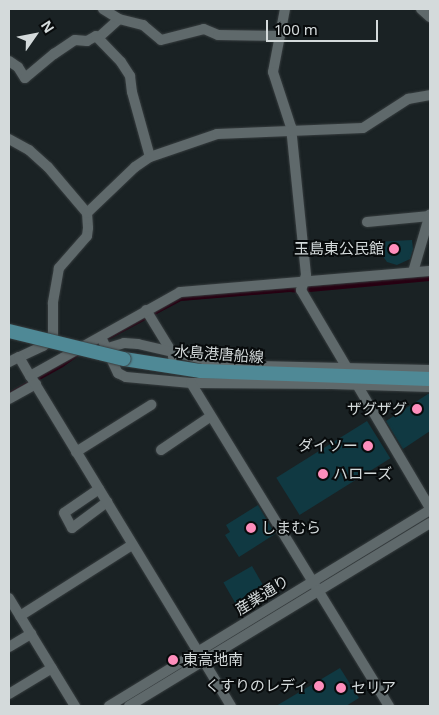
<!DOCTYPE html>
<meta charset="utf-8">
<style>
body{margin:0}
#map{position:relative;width:439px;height:715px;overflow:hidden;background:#1a2224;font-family:"Noto Sans","Noto Sans JP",sans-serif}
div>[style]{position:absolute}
.water>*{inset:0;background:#270012}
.building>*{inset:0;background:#103942;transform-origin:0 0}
.roads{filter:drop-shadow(0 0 1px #373d3f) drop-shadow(0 0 1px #373d3f)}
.minor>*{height:10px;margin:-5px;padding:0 5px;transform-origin:5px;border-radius:5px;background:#5f696b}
.major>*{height:14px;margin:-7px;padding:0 7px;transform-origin:7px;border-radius:7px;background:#4f8996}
.bridges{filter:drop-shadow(0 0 1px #373d3f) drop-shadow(0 0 1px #373d3f)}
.major-bridge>*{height:14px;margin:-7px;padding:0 7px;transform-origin:7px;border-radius:7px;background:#4f8996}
.dots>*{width:14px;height:14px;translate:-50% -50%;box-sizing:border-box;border:2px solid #080b0c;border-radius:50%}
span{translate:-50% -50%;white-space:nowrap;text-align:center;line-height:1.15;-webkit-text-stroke:4px #080b0c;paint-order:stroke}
.poi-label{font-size:15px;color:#d4dadb}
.right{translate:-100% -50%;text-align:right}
.left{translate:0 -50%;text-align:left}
.street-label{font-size:15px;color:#d4dadb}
.frame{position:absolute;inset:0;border:10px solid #d4dadb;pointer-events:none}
.north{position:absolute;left:10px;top:10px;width:50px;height:50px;-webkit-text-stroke:4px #080b0c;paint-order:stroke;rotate:57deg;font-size:14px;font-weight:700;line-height:20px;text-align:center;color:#d4dadb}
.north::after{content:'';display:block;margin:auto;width:18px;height:22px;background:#d4dadb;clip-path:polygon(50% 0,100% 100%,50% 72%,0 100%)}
.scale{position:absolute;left:266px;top:20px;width:112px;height:22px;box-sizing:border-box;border:2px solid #d4dadb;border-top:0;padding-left:6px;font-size:15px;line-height:18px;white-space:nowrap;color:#d4dadb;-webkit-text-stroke:4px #080b0c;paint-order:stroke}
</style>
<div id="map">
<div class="water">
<div style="clip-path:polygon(430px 276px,430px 281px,299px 293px,290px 292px,181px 301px,80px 355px,63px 367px,9px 397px,9px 392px,178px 297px)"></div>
</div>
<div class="building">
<div style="clip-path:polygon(412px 240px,413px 249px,410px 259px,397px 265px,387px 262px,382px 255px,376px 255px,375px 242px)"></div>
<div style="clip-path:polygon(428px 394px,430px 394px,430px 431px,403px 449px,386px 421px)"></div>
<div style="left:367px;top:421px;width:44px;height:107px;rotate:58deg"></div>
<div style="clip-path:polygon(258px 505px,275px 534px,239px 557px,225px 535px,230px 532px,226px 525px)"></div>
<div style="left:252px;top:566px;width:36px;height:33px;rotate:60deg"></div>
<div style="clip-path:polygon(340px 668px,359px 698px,346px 706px,276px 706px)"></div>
</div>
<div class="roads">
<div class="minor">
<div style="left:285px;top:9px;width:64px;rotate:100.8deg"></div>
<div style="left:273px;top:72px;width:58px;rotate:71.9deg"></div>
<div style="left:291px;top:127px;width:149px;rotate:84.2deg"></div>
<div style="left:306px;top:275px;width:16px;rotate:108deg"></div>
<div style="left:301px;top:290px;width:253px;rotate:59.4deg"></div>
<div style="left:421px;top:9px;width:12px;rotate:42deg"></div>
<div style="left:119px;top:19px;width:25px;rotate:14deg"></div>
<div style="left:143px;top:25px;width:23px;rotate:40deg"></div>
<div style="left:161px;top:40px;width:44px;rotate:-14.3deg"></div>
<div style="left:204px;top:29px;width:15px;rotate:23deg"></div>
<div style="left:218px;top:35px;width:62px;rotate:0.9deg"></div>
<div style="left:98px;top:38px;width:28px;rotate:-42deg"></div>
<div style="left:119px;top:19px;width:19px;rotate:-148deg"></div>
<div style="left:9px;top:61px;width:11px;rotate:34deg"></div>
<div style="left:18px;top:67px;width:13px;rotate:58deg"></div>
<div style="left:25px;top:78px;width:38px;rotate:-40deg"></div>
<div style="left:54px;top:54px;width:25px;rotate:-34deg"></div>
<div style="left:75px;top:40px;width:12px;rotate:5deg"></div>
<div style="left:87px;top:41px;width:10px;rotate:-29deg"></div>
<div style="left:96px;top:36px;width:36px;rotate:46deg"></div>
<div style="left:121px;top:62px;width:17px;rotate:57deg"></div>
<div style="left:130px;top:76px;width:16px;rotate:83deg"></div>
<div style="left:132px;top:92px;width:67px;rotate:74.5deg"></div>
<div style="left:9px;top:139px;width:23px;rotate:29deg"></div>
<div style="left:29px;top:150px;width:25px;rotate:42deg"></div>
<div style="left:48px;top:167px;width:60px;rotate:49.7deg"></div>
<div style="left:87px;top:213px;width:15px;rotate:86deg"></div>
<div style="left:88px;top:228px;width:8px;rotate:97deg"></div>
<div style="left:87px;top:236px;width:43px;rotate:131.2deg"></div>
<div style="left:59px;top:268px;width:36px;rotate:100deg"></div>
<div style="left:53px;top:303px;width:33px;rotate:90deg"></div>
<div style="left:53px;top:336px;width:14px;rotate:135deg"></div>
<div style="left:43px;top:346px;width:26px;rotate:155deg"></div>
<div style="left:87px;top:213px;width:66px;rotate:-43.8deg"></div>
<div style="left:135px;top:167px;width:18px;rotate:-34deg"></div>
<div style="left:150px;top:157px;width:71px;rotate:-18.9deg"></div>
<div style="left:217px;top:134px;width:146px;rotate:-2.4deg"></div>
<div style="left:363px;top:128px;width:54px;rotate:-32.8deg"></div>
<div style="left:408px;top:99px;width:22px;rotate:-10deg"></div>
<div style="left:367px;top:222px;width:63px;rotate:-5.4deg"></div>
<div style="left:413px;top:272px;width:60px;rotate:-73.7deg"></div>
<div style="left:146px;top:310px;width:52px;rotate:58.5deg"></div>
<div style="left:173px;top:354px;width:3px;rotate:90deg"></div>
<div style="left:101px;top:337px;width:40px;rotate:65deg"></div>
<div style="left:118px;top:373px;width:9px;rotate:27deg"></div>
<div style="left:126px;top:377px;width:65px;rotate:5.3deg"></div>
<div style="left:191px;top:383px;width:140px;rotate:0.4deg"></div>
<div style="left:331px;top:384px;width:99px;rotate:1.7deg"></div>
<div style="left:108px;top:348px;width:17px;rotate:-17deg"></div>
<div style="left:124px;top:343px;width:14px;rotate:4deg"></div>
<div style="left:138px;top:344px;width:75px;rotate:13.1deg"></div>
<div style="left:211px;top:361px;width:47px;rotate:6.1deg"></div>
<div style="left:258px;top:366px;width:172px;rotate:1.3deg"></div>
<div style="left:9px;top:362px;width:11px;rotate:-27deg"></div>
<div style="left:19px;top:357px;width:22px;rotate:60deg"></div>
<div style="left:191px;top:383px;width:379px;rotate:58.5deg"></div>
<div style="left:9px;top:399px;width:31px;rotate:-29deg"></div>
<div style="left:161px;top:450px;width:60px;rotate:-34.2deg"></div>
<div style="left:76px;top:452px;width:89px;rotate:-32.1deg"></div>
<div style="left:99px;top:489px;width:42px;rotate:145.6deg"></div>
<div style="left:64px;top:513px;width:17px;rotate:62deg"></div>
<div style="left:72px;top:528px;width:44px;rotate:-36.6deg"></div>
<div style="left:9px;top:598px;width:127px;rotate:58.6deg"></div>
<div style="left:20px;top:616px;width:133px;rotate:-32.4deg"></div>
<div style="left:9px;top:647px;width:26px;rotate:-31deg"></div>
<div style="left:9px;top:694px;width:50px;rotate:-31.2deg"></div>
<div style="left:109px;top:706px;width:376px;rotate:-31.4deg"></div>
<div style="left:129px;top:706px;width:352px;rotate:-31.3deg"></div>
<div style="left:231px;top:706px;width:386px;rotate:-121.3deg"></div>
<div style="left:30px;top:376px;width:172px;rotate:-29.2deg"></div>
<div style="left:180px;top:292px;width:251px;rotate:-4.8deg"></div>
</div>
<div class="major">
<div style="left:124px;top:359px;width:78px;rotate:8.9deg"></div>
<div style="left:201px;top:371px;width:229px;rotate:2deg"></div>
</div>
</div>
<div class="bridges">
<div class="major-bridge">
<div style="left:9px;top:331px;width:118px;rotate:13.7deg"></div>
</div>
</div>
<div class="dots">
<div style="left:394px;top:249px;background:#fe8ebc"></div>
<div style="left:417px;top:409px;background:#fe8ebc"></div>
<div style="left:368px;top:446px;background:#fe8ebc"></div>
<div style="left:323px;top:474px;background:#fe8ebc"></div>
<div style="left:251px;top:528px;background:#fe8ebc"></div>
<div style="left:173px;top:660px;background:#fe8ebc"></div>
<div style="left:319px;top:686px;background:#fe8ebc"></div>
<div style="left:341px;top:688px;background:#fe8ebc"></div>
</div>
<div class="poi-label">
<span class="right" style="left:384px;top:249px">玉島東公民館</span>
<span class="right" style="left:407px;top:409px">ザグザグ</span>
<span class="right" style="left:358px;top:446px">ダイソー</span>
<span class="left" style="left:333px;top:474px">ハローズ</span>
<span class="left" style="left:261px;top:528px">しまむら</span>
<span class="left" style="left:183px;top:660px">東高地南</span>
<span class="right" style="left:309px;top:686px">くすりのレディ</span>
<span class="left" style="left:351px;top:688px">セリア</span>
</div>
<div class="street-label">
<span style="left:219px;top:354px;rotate:4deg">水島港唐船線</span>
<span style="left:262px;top:595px;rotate:-32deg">産業通り</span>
</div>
<div class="frame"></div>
<div class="north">N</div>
<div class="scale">100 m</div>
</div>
